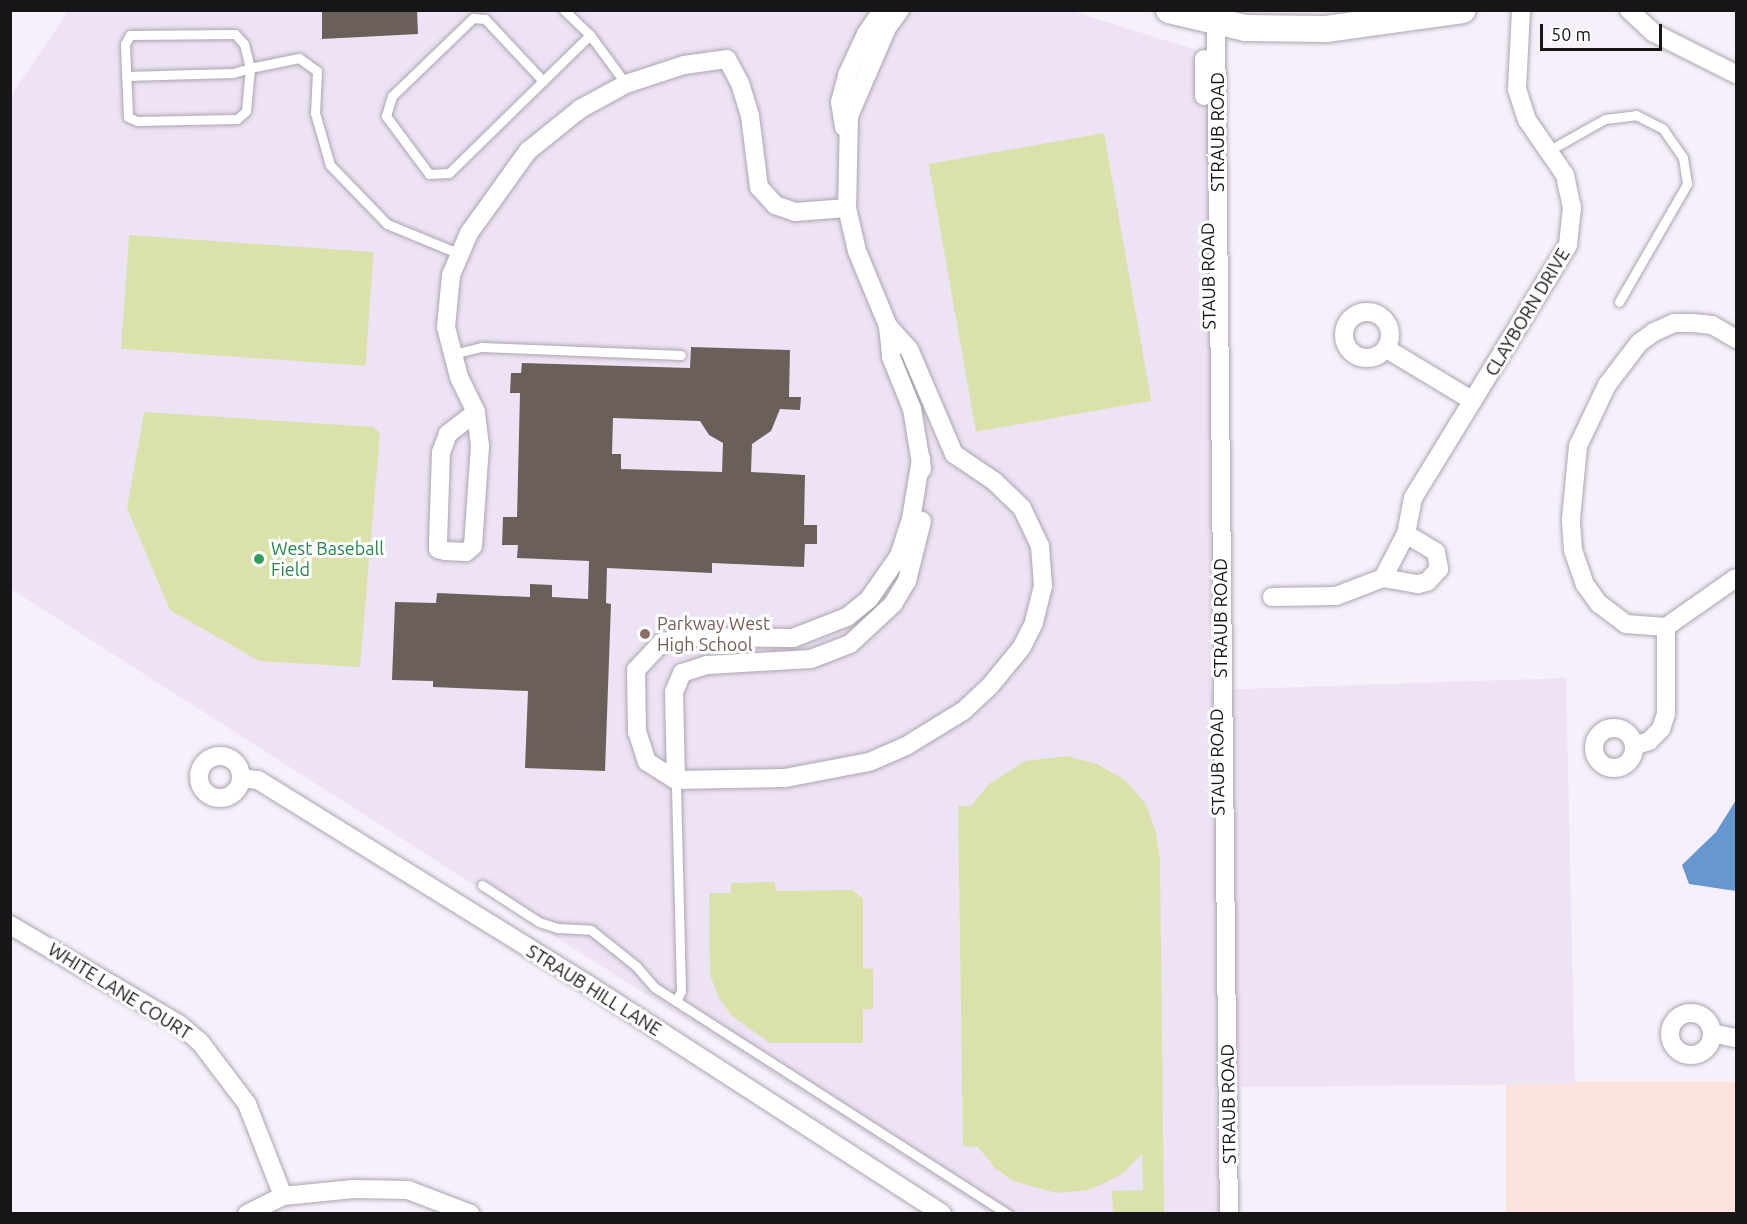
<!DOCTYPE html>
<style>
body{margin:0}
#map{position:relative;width:1747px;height:1224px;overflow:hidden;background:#f7f0fb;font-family:Ubuntu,sans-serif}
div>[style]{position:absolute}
.industrial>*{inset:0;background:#fce2dd;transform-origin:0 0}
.built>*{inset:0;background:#eee3f4}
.green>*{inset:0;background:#dae1ab;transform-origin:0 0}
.water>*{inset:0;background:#6697cf}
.building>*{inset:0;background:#6a6059}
.roads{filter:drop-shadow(0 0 2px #aca5b0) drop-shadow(0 0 2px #aca5b0)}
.lane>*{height:9px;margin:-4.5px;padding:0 4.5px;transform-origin:4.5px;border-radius:4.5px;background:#fff}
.street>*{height:18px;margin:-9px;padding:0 9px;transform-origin:9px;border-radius:9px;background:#fff}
.street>.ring{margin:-9px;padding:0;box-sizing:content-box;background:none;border:18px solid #fff;border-radius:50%}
.secondary>*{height:26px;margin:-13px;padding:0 13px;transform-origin:13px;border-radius:13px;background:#fff}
.dots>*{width:16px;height:16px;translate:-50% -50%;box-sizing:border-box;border:3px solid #fff;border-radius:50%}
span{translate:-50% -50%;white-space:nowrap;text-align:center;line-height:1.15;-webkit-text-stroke:6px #fff;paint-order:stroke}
.street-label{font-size:18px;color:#171518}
.leisure-label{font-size:18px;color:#27864d}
.left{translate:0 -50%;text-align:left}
.education-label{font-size:18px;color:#785e54}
.frame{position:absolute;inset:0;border:12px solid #171518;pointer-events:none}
.scale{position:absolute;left:1540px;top:24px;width:122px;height:27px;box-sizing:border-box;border:3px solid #171518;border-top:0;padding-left:8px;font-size:18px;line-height:21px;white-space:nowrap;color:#171518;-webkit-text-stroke:4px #fff;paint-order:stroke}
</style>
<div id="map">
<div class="industrial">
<div style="left:1736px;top:1082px;width:131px;height:230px;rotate:90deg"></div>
</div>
<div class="built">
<div style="clip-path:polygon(69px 10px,1068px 10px,1200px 51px,1209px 60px,1211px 70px,1210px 690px,1566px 678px,1575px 1084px,1216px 1087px,1219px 1213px,988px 1213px,11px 589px,10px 97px)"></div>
</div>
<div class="green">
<div style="left:1104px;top:133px;width:272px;height:178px;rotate:80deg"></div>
<div style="left:129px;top:235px;width:245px;height:114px;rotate:4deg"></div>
<div style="clip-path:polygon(144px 412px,373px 427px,380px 433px,360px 667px,259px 661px,170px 610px,127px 508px)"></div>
<div style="clip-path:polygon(1067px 756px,1097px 764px,1126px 781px,1146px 804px,1156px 833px,1160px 860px,1164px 1213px,1113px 1213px,1112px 1191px,1143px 1190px,1142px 1154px,1123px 1173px,1105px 1183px,1088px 1190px,1056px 1193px,1013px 1181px,995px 1168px,978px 1147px,963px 1146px,958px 806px,971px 806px,989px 784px,1025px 761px)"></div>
<div style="clip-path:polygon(775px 882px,776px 891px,853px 890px,863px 899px,863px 968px,873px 969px,873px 1009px,863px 1009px,863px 1043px,770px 1043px,732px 1016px,719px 998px,710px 975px,709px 893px,731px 893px,731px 883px)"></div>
</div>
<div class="water">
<div style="clip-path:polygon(1736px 800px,1736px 891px,1689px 884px,1682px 865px,1716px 832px)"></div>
</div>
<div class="building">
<div style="clip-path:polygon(322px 10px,417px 10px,418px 34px,322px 39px)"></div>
<div style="clip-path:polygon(evenodd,691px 347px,790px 350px,789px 397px,801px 397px,800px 410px,780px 409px,771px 431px,752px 444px,751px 472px,805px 475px,804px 525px,817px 525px,817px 544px,805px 544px,804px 567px,712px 563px,712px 573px,607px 568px,606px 603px,611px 604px,605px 771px,525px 768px,528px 691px,433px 687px,433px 681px,392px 680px,395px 602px,436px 603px,437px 593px,530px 597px,530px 584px,552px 585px,552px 597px,588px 599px,589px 561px,517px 558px,518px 545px,502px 545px,503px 517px,517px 517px,520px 393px,510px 393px,511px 373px,521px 373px,522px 363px,690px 368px,691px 347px,613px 418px,700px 421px,709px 435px,723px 443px,722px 472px,621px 469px,621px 454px,612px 454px,613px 418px)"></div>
</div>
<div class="roads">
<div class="lane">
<div style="left:564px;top:10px;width:36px;rotate:44deg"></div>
<div style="left:590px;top:35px;width:61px;rotate:53.7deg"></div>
<div style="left:126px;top:76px;width:107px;rotate:-1.6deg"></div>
<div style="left:233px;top:73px;width:18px;rotate:-16deg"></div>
<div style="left:250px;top:68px;width:43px;rotate:95.3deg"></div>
<div style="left:246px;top:111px;width:12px;rotate:138deg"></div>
<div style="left:237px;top:119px;width:100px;rotate:178.9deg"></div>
<div style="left:137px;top:121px;width:10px;rotate:-156deg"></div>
<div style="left:128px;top:117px;width:73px;rotate:-92.4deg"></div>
<div style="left:125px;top:44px;width:10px;rotate:-61deg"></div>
<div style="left:130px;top:35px;width:105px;rotate:-0.5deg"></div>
<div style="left:235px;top:34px;width:13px;rotate:48deg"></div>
<div style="left:244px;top:44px;width:25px;rotate:76deg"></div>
<div style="left:250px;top:68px;width:50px;rotate:-11.5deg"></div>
<div style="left:299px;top:58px;width:22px;rotate:36deg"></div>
<div style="left:317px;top:71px;width:42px;rotate:92.7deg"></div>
<div style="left:315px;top:113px;width:54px;rotate:73.9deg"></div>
<div style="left:330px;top:165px;width:82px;rotate:46deg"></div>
<div style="left:387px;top:224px;width:79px;rotate:22.3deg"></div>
<div style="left:543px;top:81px;width:85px;rotate:-133.1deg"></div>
<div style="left:485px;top:19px;width:12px;rotate:-175deg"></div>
<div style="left:473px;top:18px;width:112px;rotate:136.1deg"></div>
<div style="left:392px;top:96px;width:21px;rotate:107deg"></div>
<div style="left:386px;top:116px;width:72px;rotate:53.4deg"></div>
<div style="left:429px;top:174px;width:20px;rotate:-3deg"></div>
<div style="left:449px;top:173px;width:197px;rotate:-44.4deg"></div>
<div style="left:1548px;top:151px;width:65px;rotate:-29.3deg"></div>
<div style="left:1605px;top:119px;width:31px;rotate:-7deg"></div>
<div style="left:1636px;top:115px;width:30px;rotate:27deg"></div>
<div style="left:1663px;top:129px;width:35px;rotate:55deg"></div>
<div style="left:1683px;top:158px;width:26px;rotate:81deg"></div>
<div style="left:1687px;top:184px;width:136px;rotate:120deg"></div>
<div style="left:453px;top:354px;width:30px;rotate:-14deg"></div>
<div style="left:482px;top:347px;width:199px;rotate:2.3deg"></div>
<div style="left:482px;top:885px;width:68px;rotate:33deg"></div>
<div style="left:539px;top:922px;width:20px;rotate:18deg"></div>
<div style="left:558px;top:928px;width:33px;rotate:3deg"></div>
<div style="left:591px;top:930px;width:58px;rotate:38.7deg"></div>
<div style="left:636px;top:966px;width:28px;rotate:49deg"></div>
<div style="left:654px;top:987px;width:421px;rotate:32.7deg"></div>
<div style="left:676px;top:1001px;width:11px;rotate:-63deg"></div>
<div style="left:681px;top:991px;width:211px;rotate:-91.4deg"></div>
</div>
<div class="street">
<div style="left:900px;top:10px;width:22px;rotate:126deg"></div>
<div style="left:887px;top:28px;width:96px;rotate:113.4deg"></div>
<div style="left:849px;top:116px;width:92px;rotate:91.2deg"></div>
<div style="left:847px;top:208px;width:44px;rotate:76.9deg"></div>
<div style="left:857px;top:251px;width:81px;rotate:67.5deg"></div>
<div style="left:888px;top:326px;width:31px;rotate:84deg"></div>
<div style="left:891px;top:357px;width:56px;rotate:68deg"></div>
<div style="left:912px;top:409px;width:61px;rotate:80.5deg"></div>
<div style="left:1629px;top:10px;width:34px;rotate:43deg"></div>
<div style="left:1654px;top:33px;width:92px;rotate:26.6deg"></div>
<div style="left:1216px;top:22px;width:1192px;rotate:89.38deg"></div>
<div style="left:1204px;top:59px;width:37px;rotate:90deg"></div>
<div style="left:844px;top:127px;width:25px;rotate:-99deg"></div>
<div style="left:840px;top:102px;width:28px;rotate:-75deg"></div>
<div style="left:847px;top:75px;width:45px;rotate:-65.1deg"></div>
<div style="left:866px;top:34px;width:29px;rotate:-56deg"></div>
<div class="ring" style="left:1344px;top:312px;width:28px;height:28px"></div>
<div style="left:888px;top:326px;width:31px;rotate:48deg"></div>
<div style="left:909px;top:349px;width:114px;rotate:66.8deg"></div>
<div style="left:954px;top:454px;width:48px;rotate:34deg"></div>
<div style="left:994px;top:481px;width:39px;rotate:44deg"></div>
<div style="left:1022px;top:508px;width:42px;rotate:64.7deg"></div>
<div style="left:1040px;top:546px;width:40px;rotate:85.7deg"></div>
<div style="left:1043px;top:586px;width:38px;rotate:104deg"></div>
<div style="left:1034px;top:623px;width:27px;rotate:117deg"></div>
<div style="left:1022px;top:647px;width:50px;rotate:129.4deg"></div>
<div style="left:990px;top:686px;width:37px;rotate:137deg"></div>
<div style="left:963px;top:711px;width:67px;rotate:148.4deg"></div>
<div style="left:906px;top:746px;width:40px;rotate:156.6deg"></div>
<div style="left:869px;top:762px;width:86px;rotate:169.2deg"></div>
<div style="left:785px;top:778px;width:109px;rotate:178.9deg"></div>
<div style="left:676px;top:780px;width:34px;rotate:-148deg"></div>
<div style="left:647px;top:762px;width:32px;rotate:-108deg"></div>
<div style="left:637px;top:732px;width:62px;rotate:-90.9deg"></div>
<div style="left:636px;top:670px;width:38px;rotate:-47deg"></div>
<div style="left:662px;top:642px;width:27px;rotate:-10deg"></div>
<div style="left:689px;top:637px;width:104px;rotate:0.6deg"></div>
<div style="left:793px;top:638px;width:58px;rotate:-21.3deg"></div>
<div style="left:847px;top:617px;width:28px;rotate:-39deg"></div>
<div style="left:869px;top:599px;width:52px;rotate:-55.1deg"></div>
<div style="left:899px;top:556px;width:39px;rotate:-72deg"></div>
<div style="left:911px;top:519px;width:61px;rotate:-80.5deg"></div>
<div style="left:1387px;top:349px;width:100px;rotate:31.2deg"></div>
<div style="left:476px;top:412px;width:36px;rotate:142deg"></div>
<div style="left:448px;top:434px;width:19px;rotate:111deg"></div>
<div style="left:441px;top:452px;width:90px;rotate:91.9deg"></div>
<div style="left:438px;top:542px;width:7px;rotate:90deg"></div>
<div style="left:438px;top:549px;width:7px;rotate:16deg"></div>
<div style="left:445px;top:551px;width:21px;rotate:3deg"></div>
<div style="left:466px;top:552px;width:9px;rotate:-41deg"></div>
<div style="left:473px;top:546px;width:100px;rotate:-86deg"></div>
<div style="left:480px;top:446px;width:34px;rotate:-97deg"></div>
<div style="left:476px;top:412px;width:39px;rotate:-116deg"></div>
<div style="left:459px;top:377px;width:52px;rotate:-104.6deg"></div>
<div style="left:446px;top:327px;width:52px;rotate:-84.5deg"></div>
<div style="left:451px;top:275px;width:46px;rotate:-66.8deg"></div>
<div style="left:469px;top:233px;width:101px;rotate:-54.3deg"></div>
<div style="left:528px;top:151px;width:67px;rotate:-38.9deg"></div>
<div style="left:580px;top:109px;width:52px;rotate:-28.5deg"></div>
<div style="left:626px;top:84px;width:61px;rotate:-18.1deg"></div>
<div style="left:684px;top:65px;width:43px;rotate:-7.9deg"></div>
<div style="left:727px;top:59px;width:27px;rotate:62deg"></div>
<div style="left:740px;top:83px;width:34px;rotate:73deg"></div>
<div style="left:750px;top:116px;width:72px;rotate:82.8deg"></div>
<div style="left:759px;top:187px;width:24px;rotate:48deg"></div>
<div style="left:775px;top:205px;width:21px;rotate:19deg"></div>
<div style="left:795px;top:212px;width:52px;rotate:-4.4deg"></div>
<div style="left:1383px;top:578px;width:36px;rotate:10deg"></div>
<div style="left:1418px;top:584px;width:9px;rotate:-13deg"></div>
<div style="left:1427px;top:582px;width:18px;rotate:-47deg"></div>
<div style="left:1439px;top:569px;width:17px;rotate:-100deg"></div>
<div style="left:1436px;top:552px;width:35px;rotate:-149deg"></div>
<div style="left:1272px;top:597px;width:64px;rotate:-0.9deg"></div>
<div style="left:1336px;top:596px;width:50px;rotate:-21deg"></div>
<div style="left:1383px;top:578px;width:50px;rotate:-62.4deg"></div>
<div style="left:1406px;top:534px;width:37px;rotate:-79deg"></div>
<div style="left:1413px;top:498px;width:297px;rotate:-58.5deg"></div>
<div style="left:1568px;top:245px;width:37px;rotate:-84deg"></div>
<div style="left:1572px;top:208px;width:34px;rotate:-102deg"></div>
<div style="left:1565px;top:175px;width:67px;rotate:-124.6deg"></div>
<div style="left:1527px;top:120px;width:33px;rotate:-108deg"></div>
<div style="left:1517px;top:89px;width:79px;rotate:-87.1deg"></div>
<div style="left:1666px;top:627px;width:40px;rotate:-175.7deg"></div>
<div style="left:1626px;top:624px;width:34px;rotate:-143deg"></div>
<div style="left:1599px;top:604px;width:24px;rotate:-126deg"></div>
<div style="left:1585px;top:585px;width:37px;rotate:-109deg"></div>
<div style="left:1573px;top:550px;width:31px;rotate:-94deg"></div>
<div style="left:1571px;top:519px;width:73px;rotate:-84.5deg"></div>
<div style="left:1578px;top:446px;width:68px;rotate:-64.6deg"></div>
<div style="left:1607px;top:385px;width:53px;rotate:-52.7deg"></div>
<div style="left:1639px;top:343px;width:19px;rotate:-36deg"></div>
<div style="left:1654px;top:332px;width:22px;rotate:-24deg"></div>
<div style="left:1674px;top:323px;width:19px"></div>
<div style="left:1693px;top:323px;width:19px;rotate:6deg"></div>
<div style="left:1712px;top:325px;width:28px;rotate:30deg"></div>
<div style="left:1666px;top:627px;width:85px;rotate:-35deg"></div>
<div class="ring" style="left:1594px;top:728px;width:22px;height:22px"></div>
<div style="left:1634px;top:746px;width:16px;rotate:-18deg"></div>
<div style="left:1649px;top:741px;width:17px;rotate:-45deg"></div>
<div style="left:1661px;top:729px;width:16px;rotate:-72deg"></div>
<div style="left:1666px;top:714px;width:87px;rotate:-90deg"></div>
<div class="ring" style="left:199px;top:756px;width:24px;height:24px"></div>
<div style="left:241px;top:778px;width:17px;rotate:7deg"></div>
<div style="left:258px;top:780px;width:387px;rotate:31.8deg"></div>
<div style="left:587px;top:984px;width:423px;rotate:32.9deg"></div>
<div style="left:676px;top:780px;width:88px;rotate:-91.3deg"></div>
<div style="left:674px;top:692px;width:21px;rotate:-67deg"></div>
<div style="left:682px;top:673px;width:26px;rotate:-18deg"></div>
<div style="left:707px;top:665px;width:104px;rotate:-3.3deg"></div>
<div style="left:811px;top:659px;width:42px;rotate:-21deg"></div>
<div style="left:850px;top:644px;width:59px;rotate:-42.9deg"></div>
<div style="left:893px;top:604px;width:27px;rotate:-59deg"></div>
<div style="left:907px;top:581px;width:62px;rotate:-76deg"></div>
<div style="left:10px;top:925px;width:196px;rotate:30.4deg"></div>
<div style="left:179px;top:1024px;width:28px;rotate:41deg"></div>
<div style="left:200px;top:1042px;width:78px;rotate:52.8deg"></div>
<div style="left:247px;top:1104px;width:99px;rotate:68.6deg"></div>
<div class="ring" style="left:1670px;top:1013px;width:24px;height:24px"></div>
<div style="left:1712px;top:1033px;width:25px;rotate:12deg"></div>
<div style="left:247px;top:1214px;width:40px;rotate:-26.6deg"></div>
<div style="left:283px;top:1196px;width:71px;rotate:-5.6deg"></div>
<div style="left:354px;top:1189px;width:54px;rotate:1.1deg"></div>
<div style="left:408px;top:1190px;width:67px;rotate:20.9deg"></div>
</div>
<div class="secondary">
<div style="left:1169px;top:10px;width:78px;rotate:13.3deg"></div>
<div style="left:1245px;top:28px;width:81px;rotate:0.7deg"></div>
<div style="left:1326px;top:29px;width:138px;rotate:-7.9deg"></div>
</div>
</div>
<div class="dots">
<div style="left:259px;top:559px;background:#2e9e5b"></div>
<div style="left:645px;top:634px;background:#8d6e63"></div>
</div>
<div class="street-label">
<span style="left:1217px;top:132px;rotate:-90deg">STRAUB ROAD</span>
<span style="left:1208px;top:276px;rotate:-91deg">STAUB ROAD</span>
<span style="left:1527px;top:312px;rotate:-59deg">CLAYBORN DRIVE</span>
<span style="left:1220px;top:618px;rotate:-90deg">STRAUB ROAD</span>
<span style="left:1217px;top:762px;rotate:-91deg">STAUB ROAD</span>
<span style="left:594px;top:990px;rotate:32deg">STRAUB HILL LANE</span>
<span style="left:120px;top:991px;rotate:32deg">WHITE LANE COURT</span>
<span style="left:1228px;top:1104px;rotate:-91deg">STRAUB ROAD</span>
</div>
<div class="leisure-label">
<span class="left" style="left:271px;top:559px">West Baseball<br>Field</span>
</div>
<div class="education-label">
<span class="left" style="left:657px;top:634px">Parkway West<br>High School</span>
</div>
<div class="frame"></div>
<div class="scale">50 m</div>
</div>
